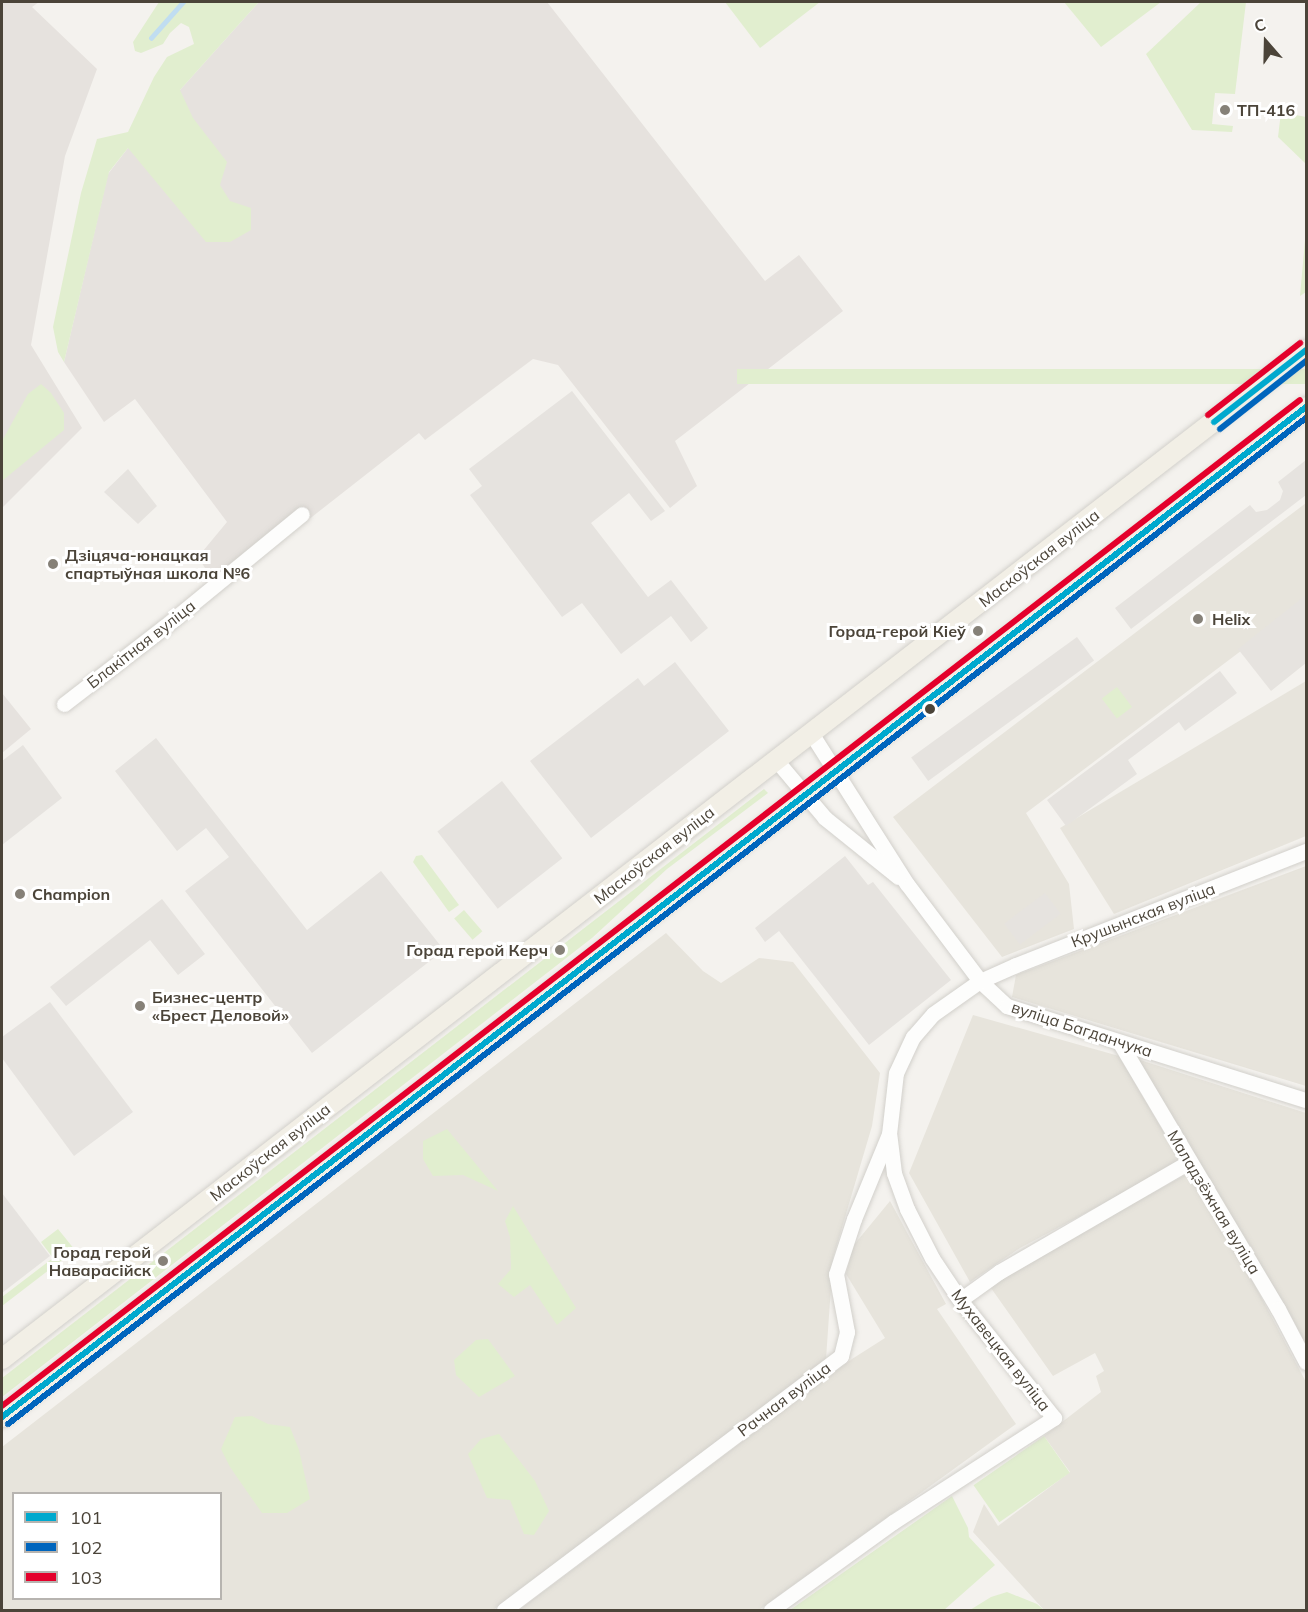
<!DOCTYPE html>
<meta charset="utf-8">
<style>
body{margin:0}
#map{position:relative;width:1308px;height:1612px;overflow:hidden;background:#f4f2ee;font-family:Mulish,sans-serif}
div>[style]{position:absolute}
.residential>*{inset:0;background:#e7e4dc}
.industrial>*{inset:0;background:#e6e2de}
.green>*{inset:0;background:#e1eecf;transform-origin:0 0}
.parking>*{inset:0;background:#e6e3df;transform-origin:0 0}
.stream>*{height:4.5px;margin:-2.25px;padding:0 2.25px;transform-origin:2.25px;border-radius:2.25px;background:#c0ddf1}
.roads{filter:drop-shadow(0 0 2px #d2d0cb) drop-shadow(0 0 2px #d2d0cb)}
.minor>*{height:15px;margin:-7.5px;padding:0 7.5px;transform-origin:7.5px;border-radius:7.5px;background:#fdfdfc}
.major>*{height:20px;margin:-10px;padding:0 10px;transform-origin:10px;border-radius:10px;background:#f2efe6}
.bus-1>*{height:6px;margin:-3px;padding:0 3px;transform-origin:3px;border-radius:3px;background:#00a9ce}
.bus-2>*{height:6px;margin:-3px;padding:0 3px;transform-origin:3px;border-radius:3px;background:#0065bd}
.bus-3>*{height:6px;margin:-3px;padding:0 3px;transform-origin:3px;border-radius:3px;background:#e4002b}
.dots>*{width:16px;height:16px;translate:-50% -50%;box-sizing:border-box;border:3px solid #fff;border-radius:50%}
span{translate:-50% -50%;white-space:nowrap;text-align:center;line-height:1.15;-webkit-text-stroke:6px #fff;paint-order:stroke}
.poi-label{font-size:16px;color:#4b4439;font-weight:700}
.left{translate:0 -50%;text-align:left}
.right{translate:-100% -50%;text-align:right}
.street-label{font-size:16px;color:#4b4439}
.frame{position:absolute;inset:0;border:3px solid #4b4439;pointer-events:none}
.legend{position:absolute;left:12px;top:1492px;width:210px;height:108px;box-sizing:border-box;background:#fff;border:2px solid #b7b4b0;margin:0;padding:8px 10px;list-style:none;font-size:18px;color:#4b4439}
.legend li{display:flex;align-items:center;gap:12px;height:30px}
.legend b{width:30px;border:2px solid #b7b4b0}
.north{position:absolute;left:1236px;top:12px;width:60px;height:60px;-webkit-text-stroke:4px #fff;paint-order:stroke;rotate:340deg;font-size:16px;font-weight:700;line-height:24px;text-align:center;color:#4b4439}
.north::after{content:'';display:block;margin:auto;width:21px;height:27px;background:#4b4439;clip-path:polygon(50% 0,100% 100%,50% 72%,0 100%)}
</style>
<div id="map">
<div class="residential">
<div style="clip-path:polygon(1306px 503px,1306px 602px,1026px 813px,1069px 884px,1074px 929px,1002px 957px,893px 817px)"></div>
<div style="clip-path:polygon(1306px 681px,1306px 836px,1114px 914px,1060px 828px)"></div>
<div style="clip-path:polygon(1306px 866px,1306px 1086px,1012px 997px,1016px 975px)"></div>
<div style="clip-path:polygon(evenodd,666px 933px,703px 971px,721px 983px,759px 958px,793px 962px,880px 1073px,872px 1126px,833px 1258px,826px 1359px,493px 1610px,2px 1610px,2px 1447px,666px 933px,14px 1494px,220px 1494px,220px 1598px,14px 1598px,14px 1494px)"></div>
<div style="clip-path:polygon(973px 1015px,1119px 1056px,1181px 1162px,1020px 1248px,970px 1282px,909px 1173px)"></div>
<div style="clip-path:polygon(1134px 1058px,1306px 1113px,1306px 1344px,1283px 1302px)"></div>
<div style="clip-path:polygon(1187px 1174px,1225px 1229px,1306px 1382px,1306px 1610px,1044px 1610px,973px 1532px,984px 1504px,998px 1526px,1070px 1472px,1044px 1436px,1101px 1392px,1096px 1376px,1104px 1371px,1095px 1353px,1053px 1376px,991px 1288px,1026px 1262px)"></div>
<div style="clip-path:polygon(890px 1201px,946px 1304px,937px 1309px,1016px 1424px,759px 1610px,519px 1610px,852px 1359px,885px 1338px,846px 1274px,853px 1246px)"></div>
</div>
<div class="industrial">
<div style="clip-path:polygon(2px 2px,39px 2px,32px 7px,97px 69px,65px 156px,31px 345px,82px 428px,2px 508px)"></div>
<div style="clip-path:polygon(259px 2px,547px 2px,765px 281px,799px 255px,843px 311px,675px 441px,697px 486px,670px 508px,558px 365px,533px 359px,425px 440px,419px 433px,308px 520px,302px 514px,212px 579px,198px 557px,227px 522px,135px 399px,104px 422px,64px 362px,108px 174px,128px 148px)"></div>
<div style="clip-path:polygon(2px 693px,31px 729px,2px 753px)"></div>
</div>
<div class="green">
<div style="clip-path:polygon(159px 2px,259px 2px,180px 90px,193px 118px,227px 162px,220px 185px,230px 201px,251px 208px,251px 230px,230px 242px,206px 242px,128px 148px,109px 172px,64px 362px,58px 352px,53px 327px,81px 193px,97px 139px,128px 132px,154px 77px,167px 57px,194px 44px,189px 27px,181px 23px,170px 33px,163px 44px,141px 53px,135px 51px,133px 42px)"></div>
<div style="clip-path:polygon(725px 2px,820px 2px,760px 48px)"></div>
<div style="clip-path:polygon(1064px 2px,1161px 2px,1101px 47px)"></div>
<div style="clip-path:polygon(1201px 2px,1246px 2px,1235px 94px,1215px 93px,1212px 124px,1233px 126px,1232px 132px,1192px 130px,1146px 54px)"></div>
<div style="clip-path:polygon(1281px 112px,1306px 117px,1306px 164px,1278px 137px)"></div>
<div style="clip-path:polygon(1306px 229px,1306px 292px,1300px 296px)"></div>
<div style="left:1306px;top:369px;width:15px;height:569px;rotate:90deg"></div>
<div style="clip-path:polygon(41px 384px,51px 393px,64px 413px,64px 430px,2px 481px,2px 441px,28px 394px)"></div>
<div style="left:1117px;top:687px;width:25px;height:19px;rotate:53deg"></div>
<div style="clip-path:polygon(764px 789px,768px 793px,667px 869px,592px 938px,2px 1397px,2px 1378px)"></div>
<div style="clip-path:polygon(422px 855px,459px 905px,449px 912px,413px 862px,416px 856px)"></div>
<div style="left:464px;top:910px;width:28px;height:13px;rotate:49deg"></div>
<div style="clip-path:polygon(447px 1129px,498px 1191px,463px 1175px,433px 1176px,423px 1159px,423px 1141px)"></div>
<div style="clip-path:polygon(513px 1206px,576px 1308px,557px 1325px,530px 1285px,514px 1297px,498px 1284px,511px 1269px,510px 1237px,505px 1221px)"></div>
<div style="clip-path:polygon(58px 1229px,75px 1250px,2px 1306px,2px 1297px,53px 1258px,41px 1242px)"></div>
<div style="clip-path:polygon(488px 1339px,515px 1376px,479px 1397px,456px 1375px,454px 1360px,476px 1340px)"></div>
<div style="clip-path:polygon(252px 1416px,268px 1424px,290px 1427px,299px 1450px,310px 1499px,287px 1513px,262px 1513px,230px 1467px,221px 1449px,235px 1417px)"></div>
<div style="clip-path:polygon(499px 1434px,535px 1481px,549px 1511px,534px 1535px,524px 1534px,510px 1500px,487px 1498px,468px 1454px,481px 1439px)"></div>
<div style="left:1044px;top:1436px;width:45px;height:86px;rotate:55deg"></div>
<div style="clip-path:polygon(952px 1496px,968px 1528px,969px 1537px,995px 1565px,944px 1610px,790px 1610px)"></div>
<div style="clip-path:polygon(1007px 1592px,1037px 1604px,1044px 1610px,970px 1610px,991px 1597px)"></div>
</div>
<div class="parking">
<div style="clip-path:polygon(572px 391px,665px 511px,651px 521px,629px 493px,591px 523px,648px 597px,671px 580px,708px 628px,691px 642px,671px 616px,621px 654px,582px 603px,562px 617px,470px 495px,482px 486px,469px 469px)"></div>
<div style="clip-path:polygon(1306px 460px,1306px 495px,1131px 629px,1115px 608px,1250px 505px,1256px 512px,1267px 510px,1280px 500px,1283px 491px,1278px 482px)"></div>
<div style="clip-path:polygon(128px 469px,157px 506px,138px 524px,104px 492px)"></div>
<div style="clip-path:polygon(1306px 595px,1306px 663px,1271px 691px,1238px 649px)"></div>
<div style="left:1077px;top:637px;width:29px;height:205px;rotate:54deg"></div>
<div style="clip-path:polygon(675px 662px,729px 731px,591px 838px,530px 761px,638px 678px,644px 686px)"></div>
<div style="clip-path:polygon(1220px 671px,1237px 693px,1185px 731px,1179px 722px,1128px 760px,1137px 774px,1066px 826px,1047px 800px)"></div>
<div style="clip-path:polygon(156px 738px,307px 930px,381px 871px,444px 950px,312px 1053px,185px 891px,229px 857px,206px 828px,177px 851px,115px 771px)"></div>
<div style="clip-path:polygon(23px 745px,62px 798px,2px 845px,2px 761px)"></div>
<div style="left:502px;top:781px;width:98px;height:82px;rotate:52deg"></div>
<div style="clip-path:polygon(845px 856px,868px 885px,873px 882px,951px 980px,869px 1045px,779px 931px,765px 942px,755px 928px)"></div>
<div style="left:1045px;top:893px;width:26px;height:51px;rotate:53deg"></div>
<div style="clip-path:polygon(162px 899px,205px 954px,178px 975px,150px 940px,66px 1006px,50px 987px)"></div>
<div style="clip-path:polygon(50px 1002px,133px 1112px,74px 1156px,2px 1058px,2px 1037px)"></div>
<div style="clip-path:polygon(2px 1193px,50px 1256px,2px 1293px)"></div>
</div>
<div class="stream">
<div style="left:151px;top:38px;width:48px;rotate:-48.4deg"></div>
</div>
<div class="roads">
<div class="minor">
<div style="left:64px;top:704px;width:126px;rotate:-37.6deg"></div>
<div style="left:164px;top:627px;width:178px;rotate:-39.3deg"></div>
<div style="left:811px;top:733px;width:179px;rotate:57.6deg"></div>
<div style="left:907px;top:884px;width:121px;rotate:53deg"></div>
<div style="left:980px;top:981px;width:37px;rotate:43deg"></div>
<div style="left:1007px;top:1006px;width:313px;rotate:17.5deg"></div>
<div style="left:776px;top:760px;width:76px;rotate:49.8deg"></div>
<div style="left:825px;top:818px;width:94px;rotate:38.9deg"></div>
<div style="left:1120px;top:1043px;width:309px;rotate:59.3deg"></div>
<div style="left:1278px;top:1309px;width:60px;rotate:62.2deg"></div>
<div style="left:960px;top:1300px;width:48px;rotate:-35.7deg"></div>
<div style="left:999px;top:1272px;width:220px;rotate:-30.1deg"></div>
<div style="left:504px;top:1610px;width:422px;rotate:-37deg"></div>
<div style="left:841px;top:1356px;width:25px;rotate:-76deg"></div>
<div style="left:847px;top:1332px;width:59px;rotate:-100.7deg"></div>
<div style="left:836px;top:1274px;width:58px;rotate:-71.9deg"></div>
<div style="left:854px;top:1219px;width:92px;rotate:-67.6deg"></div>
<div style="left:889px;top:1134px;width:61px;rotate:-83.5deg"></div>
<div style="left:896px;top:1073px;width:40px;rotate:-65deg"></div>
<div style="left:913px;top:1037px;width:30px;rotate:-49deg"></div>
<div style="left:933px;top:1014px;width:57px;rotate:-35.1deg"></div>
<div style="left:980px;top:981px;width:39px;rotate:-24deg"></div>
<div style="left:1016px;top:965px;width:312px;rotate:-21.5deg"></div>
<div style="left:771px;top:1610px;width:150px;rotate:-35.8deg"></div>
<div style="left:893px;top:1522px;width:192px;rotate:-32.9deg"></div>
<div style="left:1054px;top:1418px;width:151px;rotate:-128.5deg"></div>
<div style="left:960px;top:1300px;width:50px;rotate:-123.7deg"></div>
<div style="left:932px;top:1258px;width:55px;rotate:-117deg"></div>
<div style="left:907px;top:1209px;width:38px;rotate:-110deg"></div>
<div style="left:894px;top:1173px;width:38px;rotate:-97deg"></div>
</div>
<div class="major">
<div style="left:2px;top:1359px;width:1649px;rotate:-37.73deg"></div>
<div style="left:2px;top:1417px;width:1649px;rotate:-37.76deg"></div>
</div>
</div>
<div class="bus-1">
<div style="left:1214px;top:422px;width:117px;rotate:-38deg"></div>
<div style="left:2px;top:1417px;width:1649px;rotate:-37.76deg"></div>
</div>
<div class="bus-2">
<div style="left:1220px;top:429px;width:110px;rotate:-38.3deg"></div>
<div style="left:8px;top:1424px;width:1642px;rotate:-37.78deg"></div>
</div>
<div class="bus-3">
<div style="left:1208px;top:415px;width:117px;rotate:-38deg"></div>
<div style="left:2px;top:1406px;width:1642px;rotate:-37.78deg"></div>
</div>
<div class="dots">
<div style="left:1225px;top:110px;background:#868178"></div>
<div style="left:53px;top:564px;background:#868178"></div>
<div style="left:1198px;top:619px;background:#868178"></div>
<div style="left:978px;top:631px;background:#868178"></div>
<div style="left:930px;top:709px;background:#4b4439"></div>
<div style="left:20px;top:894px;background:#868178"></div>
<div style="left:560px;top:950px;background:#868178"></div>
<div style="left:140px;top:1006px;background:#868178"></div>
<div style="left:163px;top:1261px;background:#868178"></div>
</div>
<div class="poi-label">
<span class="left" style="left:1237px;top:110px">ТП-416</span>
<span class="left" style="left:65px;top:564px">Дзіцяча-юнацкая<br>спартыўная школа №6</span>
<span class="left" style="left:1212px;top:619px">Helix</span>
<span class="right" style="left:966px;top:631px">Горад-герой Кіеў</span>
<span class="left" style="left:32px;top:894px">Champion</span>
<span class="right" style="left:548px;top:950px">Горад герой Керч</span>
<span class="left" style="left:152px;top:1006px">Бизнес-центр<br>«Брест Деловой»</span>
<span class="right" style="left:151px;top:1261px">Горад герой<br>Наварасійск</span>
</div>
<div class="street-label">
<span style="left:1039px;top:558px;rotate:-38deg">Маскоўская вуліца</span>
<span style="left:141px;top:644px;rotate:-38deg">Блакітная вуліца</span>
<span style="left:654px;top:855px;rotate:-38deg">Маскоўская вуліца</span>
<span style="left:1143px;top:915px;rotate:-21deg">Крушынская вуліца</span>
<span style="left:1082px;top:1029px;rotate:18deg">вуліца Багданчука</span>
<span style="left:270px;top:1152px;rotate:-38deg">Маскоўская вуліца</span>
<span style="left:1214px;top:1202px;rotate:59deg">Маладзёжная вуліца</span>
<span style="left:1001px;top:1350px;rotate:52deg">Мухавецкая вуліца</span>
<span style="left:784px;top:1399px;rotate:-37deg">Рачная вуліца</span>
</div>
<div class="frame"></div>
<ul class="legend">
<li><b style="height:8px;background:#00a9ce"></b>101</li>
<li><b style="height:8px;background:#0065bd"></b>102</li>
<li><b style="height:8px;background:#e4002b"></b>103</li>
</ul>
<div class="north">С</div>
</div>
